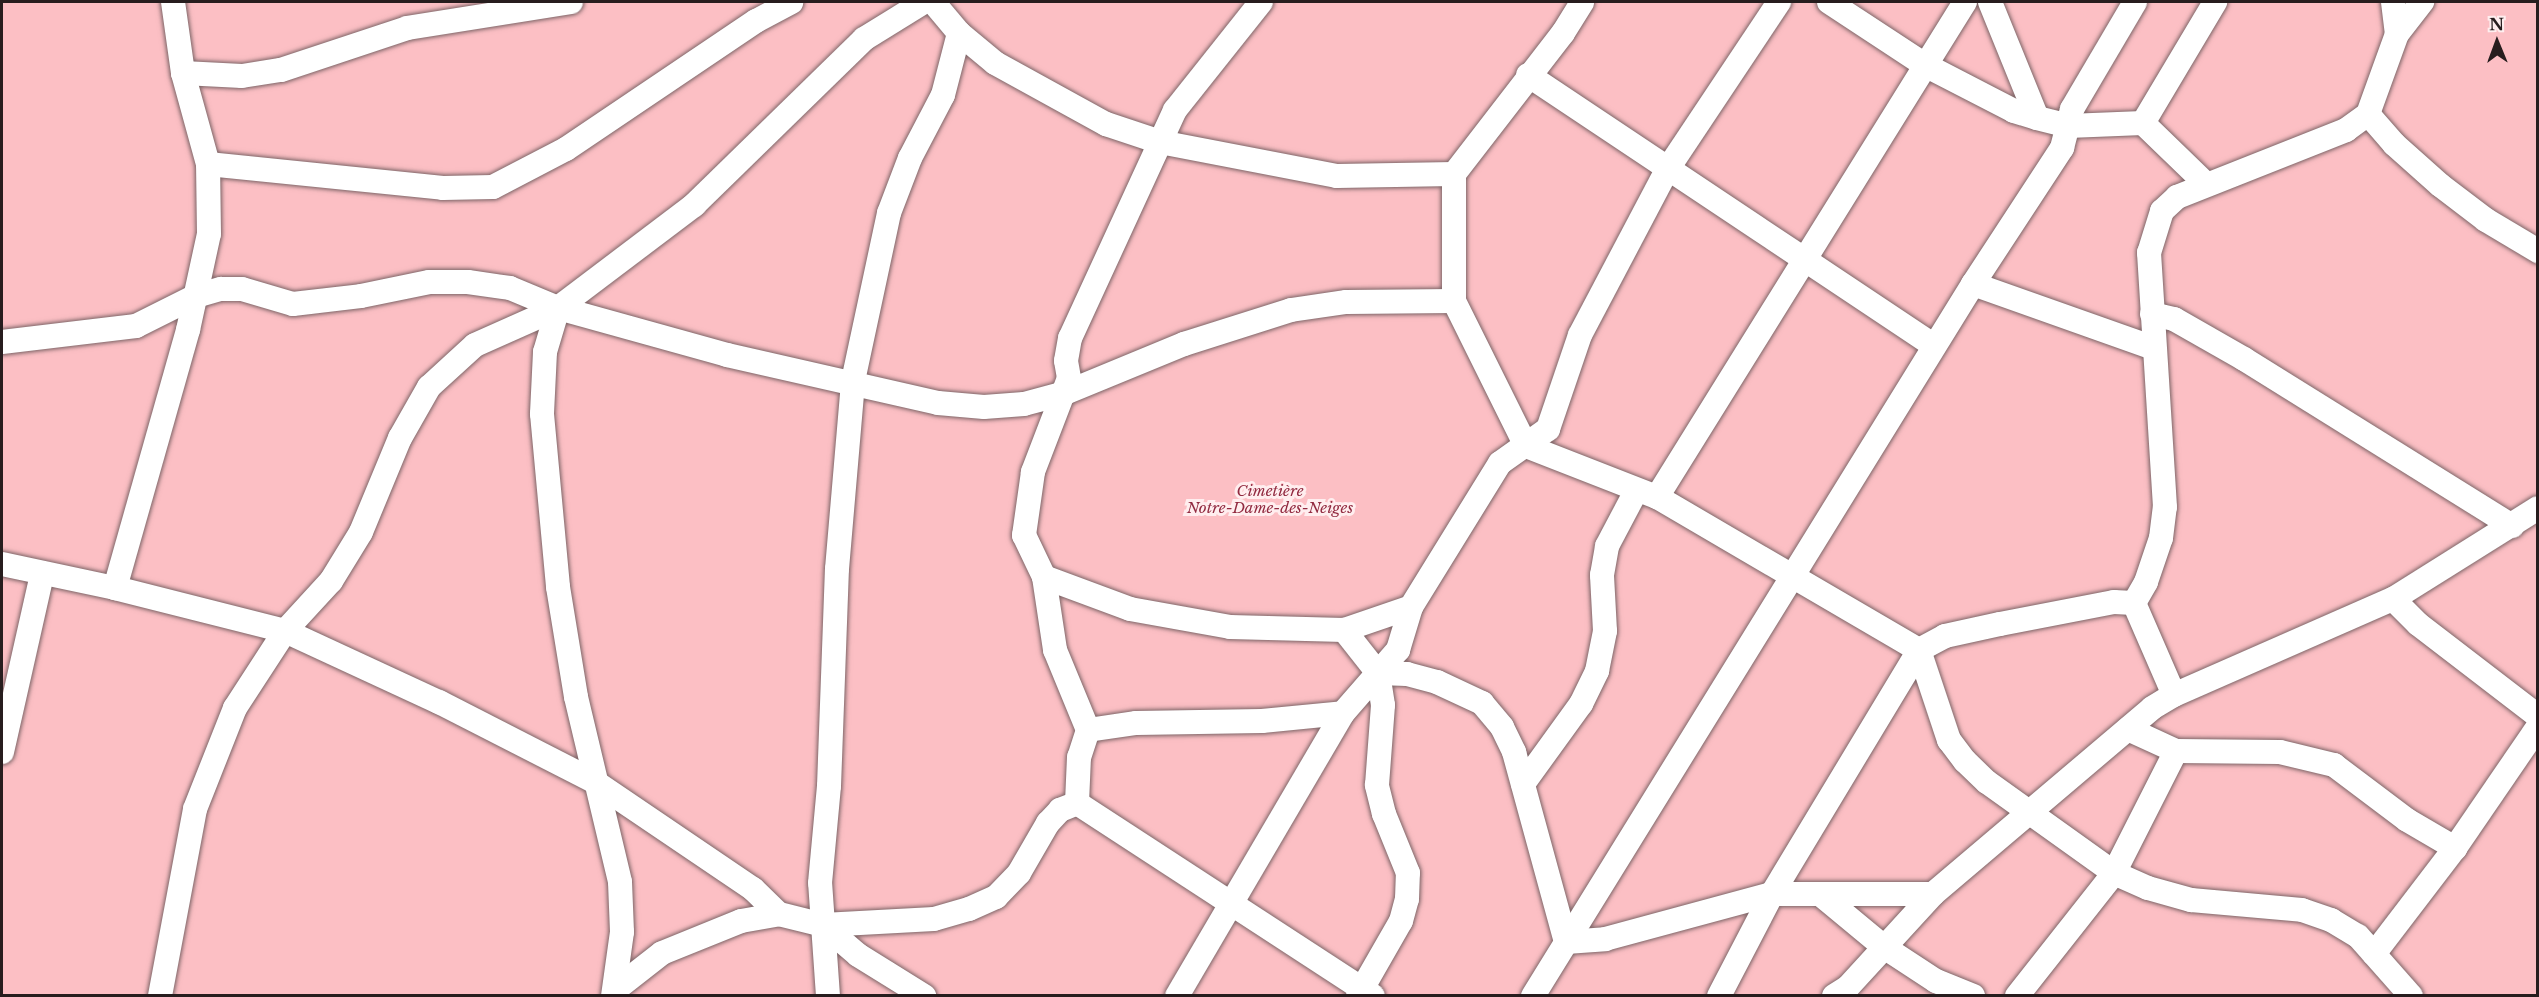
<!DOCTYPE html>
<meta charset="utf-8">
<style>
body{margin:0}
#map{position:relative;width:2539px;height:997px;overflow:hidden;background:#ffeeef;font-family:"Libre Baskerville",serif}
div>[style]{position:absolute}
.green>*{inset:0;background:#fcbfc4;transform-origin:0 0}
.roads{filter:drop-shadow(0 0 2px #7d6567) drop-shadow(0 0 2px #7d6567)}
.minor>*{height:24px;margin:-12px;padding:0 12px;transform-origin:12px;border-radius:12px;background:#fff}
span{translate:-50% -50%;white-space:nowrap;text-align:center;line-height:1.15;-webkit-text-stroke:6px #ffeeef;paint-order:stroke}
.park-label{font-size:15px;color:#922a40;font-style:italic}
.frame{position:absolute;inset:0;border:3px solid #271d1e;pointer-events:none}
.north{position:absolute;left:2467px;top:12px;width:60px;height:60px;-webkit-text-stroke:4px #ffeeef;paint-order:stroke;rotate:359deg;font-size:16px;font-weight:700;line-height:24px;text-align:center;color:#271d1e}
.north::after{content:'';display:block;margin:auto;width:21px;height:27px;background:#271d1e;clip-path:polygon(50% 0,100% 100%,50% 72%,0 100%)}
</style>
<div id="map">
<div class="green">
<div style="left:2px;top:2px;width:2535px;height:994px"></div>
</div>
<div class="roads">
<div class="minor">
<div style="left:933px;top:2px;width:40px;rotate:50deg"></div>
<div style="left:1261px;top:2px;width:138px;rotate:128.5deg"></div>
<div style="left:1175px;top:110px;width:251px;rotate:114.7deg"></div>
<div style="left:1070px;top:338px;width:23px;rotate:100deg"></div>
<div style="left:1066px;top:361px;width:17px;rotate:80deg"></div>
<div style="left:1069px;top:378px;width:101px;rotate:111deg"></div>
<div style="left:1033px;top:472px;width:64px;rotate:98.1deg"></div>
<div style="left:1024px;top:535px;width:47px;rotate:64.5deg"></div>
<div style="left:1044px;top:577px;width:74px;rotate:81.4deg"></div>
<div style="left:1055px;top:650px;width:87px;rotate:67.6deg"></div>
<div style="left:1088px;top:730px;width:28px;rotate:108deg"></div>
<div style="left:1079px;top:757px;width:46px;rotate:92.5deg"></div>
<div style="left:1077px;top:803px;width:353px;rotate:33.1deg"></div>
<div style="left:1829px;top:2px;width:115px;rotate:33.3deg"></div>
<div style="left:1925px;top:65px;width:100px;rotate:27.3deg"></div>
<div style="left:2014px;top:111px;width:24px;rotate:17deg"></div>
<div style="left:1965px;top:2px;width:583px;rotate:121.89deg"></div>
<div style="left:1657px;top:497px;width:303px;rotate:30.3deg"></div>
<div style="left:1919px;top:650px;width:95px;rotate:71.6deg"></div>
<div style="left:1949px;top:740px;width:26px;rotate:53deg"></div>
<div style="left:1965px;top:761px;width:30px;rotate:44deg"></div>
<div style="left:1987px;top:782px;width:156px;rotate:35.6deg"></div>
<div style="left:2114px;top:873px;width:37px;rotate:24deg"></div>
<div style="left:2148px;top:888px;width:45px;rotate:15.6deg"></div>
<div style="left:2191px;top:900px;width:111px;rotate:5.1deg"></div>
<div style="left:2302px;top:910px;width:31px;rotate:19deg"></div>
<div style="left:2331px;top:920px;width:31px;rotate:31deg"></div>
<div style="left:2358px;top:936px;width:80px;rotate:48.5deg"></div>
<div style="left:1990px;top:2px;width:125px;rotate:67.9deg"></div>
<div style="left:2037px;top:118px;width:32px;rotate:14deg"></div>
<div style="left:2068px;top:126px;width:75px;rotate:-2.3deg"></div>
<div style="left:2393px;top:2px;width:32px;rotate:83deg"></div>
<div style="left:183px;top:73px;width:59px;rotate:2.9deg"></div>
<div style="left:242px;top:76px;width:39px;rotate:-9deg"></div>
<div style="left:281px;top:70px;width:133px;rotate:-18.4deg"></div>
<div style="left:407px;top:28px;width:166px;rotate:-9deg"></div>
<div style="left:1528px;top:75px;width:488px;rotate:33.7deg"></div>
<div style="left:2368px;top:114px;width:40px;rotate:49deg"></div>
<div style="left:2394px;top:144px;width:62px;rotate:41.7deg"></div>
<div style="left:2440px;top:185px;width:58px;rotate:37.3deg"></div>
<div style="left:2486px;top:220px;width:61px;rotate:30.8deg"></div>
<div style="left:208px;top:164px;width:236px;rotate:5.8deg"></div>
<div style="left:443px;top:188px;width:50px;rotate:-1.1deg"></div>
<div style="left:493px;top:187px;width:82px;rotate:-27.5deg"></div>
<div style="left:566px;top:149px;width:229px;rotate:-34deg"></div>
<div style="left:756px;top:21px;width:40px;rotate:-28deg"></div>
<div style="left:1454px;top:174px;width:127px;rotate:90deg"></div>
<div style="left:1454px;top:301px;width:162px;rotate:63.6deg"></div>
<div style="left:1526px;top:446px;width:141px;rotate:21.3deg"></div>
<div style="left:2206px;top:184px;width:88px;rotate:-135.9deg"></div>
<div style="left:2143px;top:123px;width:141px;rotate:-59.2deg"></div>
<div style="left:1973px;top:284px;width:192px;rotate:19.5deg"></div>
<div style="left:558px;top:308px;width:171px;rotate:-37.1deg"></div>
<div style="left:694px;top:205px;width:238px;rotate:-44.3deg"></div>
<div style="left:864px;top:39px;width:70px;rotate:-31.7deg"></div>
<div style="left:2152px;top:314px;width:23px;rotate:13deg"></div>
<div style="left:2174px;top:319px;width:81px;rotate:29.7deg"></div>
<div style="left:2244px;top:359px;width:316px;rotate:31.9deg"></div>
<div style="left:2px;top:342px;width:135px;rotate:-6.8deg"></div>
<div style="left:136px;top:326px;width:67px;rotate:-26.6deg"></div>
<div style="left:196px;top:296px;width:26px;rotate:-16deg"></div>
<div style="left:221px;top:289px;width:21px"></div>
<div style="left:242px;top:289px;width:53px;rotate:16.4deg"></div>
<div style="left:293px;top:304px;width:68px;rotate:-6.7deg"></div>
<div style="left:361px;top:296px;width:69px;rotate:-11.6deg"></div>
<div style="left:429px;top:282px;width:39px"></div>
<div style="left:468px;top:282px;width:42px;rotate:8.1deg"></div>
<div style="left:510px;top:288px;width:52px;rotate:22.6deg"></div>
<div style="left:558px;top:308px;width:175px;rotate:15.5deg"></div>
<div style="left:727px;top:355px;width:216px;rotate:12.8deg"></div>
<div style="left:938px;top:403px;width:46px;rotate:5deg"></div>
<div style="left:984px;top:407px;width:40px;rotate:-4.3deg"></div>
<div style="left:1024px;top:404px;width:42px;rotate:-15deg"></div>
<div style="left:1065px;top:393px;width:129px;rotate:-22.4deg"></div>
<div style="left:1184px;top:344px;width:112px;rotate:-17.6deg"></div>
<div style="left:1291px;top:310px;width:56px;rotate:-8.3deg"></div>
<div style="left:1346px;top:302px;width:108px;rotate:-0.5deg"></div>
<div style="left:2px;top:564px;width:116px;rotate:12deg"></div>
<div style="left:115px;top:588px;width:175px;rotate:14.2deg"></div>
<div style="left:285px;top:631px;width:170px;rotate:24.8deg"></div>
<div style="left:439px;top:702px;width:175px;rotate:27.1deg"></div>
<div style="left:595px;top:782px;width:191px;rotate:34.1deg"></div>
<div style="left:753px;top:889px;width:36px;rotate:44deg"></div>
<div style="left:1044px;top:577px;width:92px;rotate:20.4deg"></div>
<div style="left:1130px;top:609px;width:102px;rotate:10.2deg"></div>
<div style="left:1230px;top:627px;width:114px;rotate:1.5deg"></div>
<div style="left:1344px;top:630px;width:71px;rotate:-18.9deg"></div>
<div style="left:1411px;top:607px;width:169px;rotate:-58.3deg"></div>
<div style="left:1500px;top:463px;width:59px;rotate:-35.3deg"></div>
<div style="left:1548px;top:429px;width:99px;rotate:-71.2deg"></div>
<div style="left:1580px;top:335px;width:187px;rotate:-62.2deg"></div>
<div style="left:1667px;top:170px;width:202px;rotate:-56.3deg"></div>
<div style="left:115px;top:588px;width:268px;rotate:-74.2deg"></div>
<div style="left:188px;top:330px;width:98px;rotate:-77.7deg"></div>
<div style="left:209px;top:234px;width:70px;rotate:-90.8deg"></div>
<div style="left:208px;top:164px;width:94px;rotate:-105.4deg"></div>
<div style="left:183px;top:73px;width:72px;rotate:-98deg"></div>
<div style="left:2393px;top:599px;width:35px;rotate:45deg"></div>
<div style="left:2418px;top:624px;width:151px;rotate:37.5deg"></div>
<div style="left:2134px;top:603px;width:24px;rotate:-60deg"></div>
<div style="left:2146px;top:582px;width:46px;rotate:-71.2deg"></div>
<div style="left:2161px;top:538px;width:31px;rotate:-83deg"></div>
<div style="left:2165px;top:507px;width:255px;rotate:-93.6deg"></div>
<div style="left:2149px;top:253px;width:44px;rotate:-72.8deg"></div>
<div style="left:2162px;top:211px;width:21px;rotate:-43deg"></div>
<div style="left:2177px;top:197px;width:182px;rotate:-21.6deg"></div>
<div style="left:2346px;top:130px;width:27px;rotate:-36deg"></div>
<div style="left:2368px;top:114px;width:85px;rotate:-70.1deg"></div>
<div style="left:2397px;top:34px;width:41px;rotate:-52deg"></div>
<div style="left:1344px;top:630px;width:55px;rotate:51.7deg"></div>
<div style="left:2128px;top:729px;width:53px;rotate:24.6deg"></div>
<div style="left:2176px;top:751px;width:104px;rotate:0.6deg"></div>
<div style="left:2280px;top:752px;width:56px;rotate:13.5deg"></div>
<div style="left:2334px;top:765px;width:91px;rotate:37deg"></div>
<div style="left:2407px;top:820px;width:56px;rotate:30.3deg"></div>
<div style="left:1088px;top:730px;width:49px;rotate:-8.3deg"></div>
<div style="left:1136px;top:723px;width:126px;rotate:-0.9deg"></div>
<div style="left:1262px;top:721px;width:81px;rotate:-5.6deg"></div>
<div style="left:2px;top:752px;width:182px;rotate:-77.3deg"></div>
<div style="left:1523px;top:784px;width:99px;rotate:-54.1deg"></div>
<div style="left:1581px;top:704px;width:37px;rotate:-64deg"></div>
<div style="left:1597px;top:671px;width:41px;rotate:-78.7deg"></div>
<div style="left:1605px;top:631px;width:56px;rotate:-93.1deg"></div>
<div style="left:1602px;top:575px;width:29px;rotate:-80deg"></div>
<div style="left:1607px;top:546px;width:62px;rotate:-62.2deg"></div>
<div style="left:1820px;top:894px;width:83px;rotate:39.6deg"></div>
<div style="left:1884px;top:947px;width:62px;rotate:33.2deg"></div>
<div style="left:1936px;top:981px;width:40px;rotate:22deg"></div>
<div style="left:823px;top:925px;width:46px;rotate:40.6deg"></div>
<div style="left:858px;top:955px;width:78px;rotate:31.8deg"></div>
<div style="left:2374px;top:954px;width:133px;rotate:-52.6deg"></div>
<div style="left:2455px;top:848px;width:147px;rotate:-55.6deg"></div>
<div style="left:616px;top:989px;width:58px;rotate:-38deg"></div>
<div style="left:662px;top:953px;width:85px;rotate:-22.1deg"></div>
<div style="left:741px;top:921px;width:39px;rotate:-10deg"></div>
<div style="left:779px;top:914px;width:45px;rotate:14deg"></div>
<div style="left:823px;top:925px;width:111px;rotate:-3.1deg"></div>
<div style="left:934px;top:919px;width:36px;rotate:-16deg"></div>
<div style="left:969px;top:909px;width:30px;rotate:-24deg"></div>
<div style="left:996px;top:897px;width:33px;rotate:-46deg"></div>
<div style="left:1019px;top:873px;width:58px;rotate:-59.9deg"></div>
<div style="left:1048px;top:823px;width:18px;rotate:-47deg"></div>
<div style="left:1060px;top:810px;width:18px;rotate:-22deg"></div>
<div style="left:160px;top:996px;width:190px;rotate:-79.4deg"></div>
<div style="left:195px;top:809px;width:109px;rotate:-68.4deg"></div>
<div style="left:235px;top:708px;width:92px;rotate:-57deg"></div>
<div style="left:285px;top:631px;width:68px;rotate:-47.4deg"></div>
<div style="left:331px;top:581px;width:57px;rotate:-58.5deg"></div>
<div style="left:361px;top:532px;width:102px;rotate:-67.5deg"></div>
<div style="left:400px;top:438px;width:59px;rotate:-60.4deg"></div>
<div style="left:429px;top:387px;width:62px;rotate:-42.4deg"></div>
<div style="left:475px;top:345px;width:91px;rotate:-24deg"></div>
<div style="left:558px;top:308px;width:46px;rotate:106.5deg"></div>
<div style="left:545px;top:352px;width:62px;rotate:92.8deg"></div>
<div style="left:542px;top:414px;width:174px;rotate:84.7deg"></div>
<div style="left:558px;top:587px;width:111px;rotate:80.7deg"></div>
<div style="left:576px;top:697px;width:190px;rotate:76.6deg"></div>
<div style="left:620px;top:882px;width:50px;rotate:87.7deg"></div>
<div style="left:622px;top:932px;width:65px;rotate:98deg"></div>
<div style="left:828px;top:996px;width:113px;rotate:-94deg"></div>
<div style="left:820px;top:883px;width:97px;rotate:-84.7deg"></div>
<div style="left:829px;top:786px;width:217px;rotate:-87.9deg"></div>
<div style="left:837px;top:569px;width:189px;rotate:-85.1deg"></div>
<div style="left:853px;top:381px;width:172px;rotate:-77.9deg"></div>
<div style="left:889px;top:213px;width:59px;rotate:-69.1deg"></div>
<div style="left:910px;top:158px;width:71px;rotate:-62.4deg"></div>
<div style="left:943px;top:95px;width:64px;rotate:-75.5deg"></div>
<div style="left:959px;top:33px;width:47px;rotate:39.8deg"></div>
<div style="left:995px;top:63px;width:127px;rotate:28.8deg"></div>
<div style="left:1106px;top:124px;width:57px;rotate:18.4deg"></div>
<div style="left:1160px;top:142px;width:180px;rotate:10.9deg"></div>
<div style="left:1337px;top:176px;width:117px;rotate:-1deg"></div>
<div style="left:1454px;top:174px;width:178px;rotate:-52.3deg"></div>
<div style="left:1563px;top:33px;width:36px;rotate:-58deg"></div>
<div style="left:1177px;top:996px;width:328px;rotate:-59.6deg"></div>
<div style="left:1343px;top:713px;width:84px;rotate:-48.9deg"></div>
<div style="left:1398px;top:650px;width:45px;rotate:-73.2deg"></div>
<div style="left:1358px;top:996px;width:86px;rotate:-60.2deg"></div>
<div style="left:1401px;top:921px;width:23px;rotate:-75deg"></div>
<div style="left:1407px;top:899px;width:26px;rotate:-88deg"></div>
<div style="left:1408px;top:873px;width:64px;rotate:-112.1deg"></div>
<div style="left:1384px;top:814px;width:30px;rotate:-104deg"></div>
<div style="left:1377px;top:785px;width:80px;rotate:-85.7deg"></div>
<div style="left:1383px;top:705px;width:32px;rotate:-99deg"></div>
<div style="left:1378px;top:673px;width:29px;rotate:2deg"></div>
<div style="left:1407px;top:674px;width:31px;rotate:15deg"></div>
<div style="left:1437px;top:682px;width:50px;rotate:25deg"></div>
<div style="left:1482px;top:703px;width:31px;rotate:50deg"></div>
<div style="left:1502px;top:727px;width:28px;rotate:64deg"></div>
<div style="left:1514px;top:752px;width:197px;rotate:74.7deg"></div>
<div style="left:1566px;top:942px;width:39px;rotate:-4deg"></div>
<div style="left:1605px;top:939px;width:173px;rotate:-15.1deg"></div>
<div style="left:1772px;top:894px;width:161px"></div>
<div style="left:1533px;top:996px;width:837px;rotate:-58.28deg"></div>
<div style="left:1973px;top:284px;width:163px;rotate:-56.8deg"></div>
<div style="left:2062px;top:148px;width:40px;rotate:-75.6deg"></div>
<div style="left:2072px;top:109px;width:124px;rotate:-59.5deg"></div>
<div style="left:1719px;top:996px;width:115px;rotate:-62.5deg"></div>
<div style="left:1772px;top:894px;width:285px;rotate:-58.9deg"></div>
<div style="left:1919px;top:650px;width:30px;rotate:-28deg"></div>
<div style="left:1945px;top:636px;width:56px;rotate:-12.3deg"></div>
<div style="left:2000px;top:624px;width:116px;rotate:-10.9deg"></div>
<div style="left:2114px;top:602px;width:20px;rotate:3deg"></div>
<div style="left:2134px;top:603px;width:100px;rotate:66.5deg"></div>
<div style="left:1834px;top:996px;width:15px;rotate:-32deg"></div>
<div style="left:1847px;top:988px;width:127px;rotate:-47.5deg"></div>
<div style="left:1933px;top:894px;width:287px;rotate:-40.3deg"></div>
<div style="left:2152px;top:708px;width:26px;rotate:-31deg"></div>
<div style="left:2174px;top:695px;width:239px;rotate:-23.7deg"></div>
<div style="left:2393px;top:599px;width:171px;rotate:-32.1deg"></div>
<div style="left:2017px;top:996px;width:157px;rotate:-51.7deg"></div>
<div style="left:2114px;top:873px;width:137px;rotate:-63.1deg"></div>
</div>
</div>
<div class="park-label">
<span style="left:1270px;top:499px">Cimetière<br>Notre-Dame-des-Neiges</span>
</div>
<div class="frame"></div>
<div class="north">N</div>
</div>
